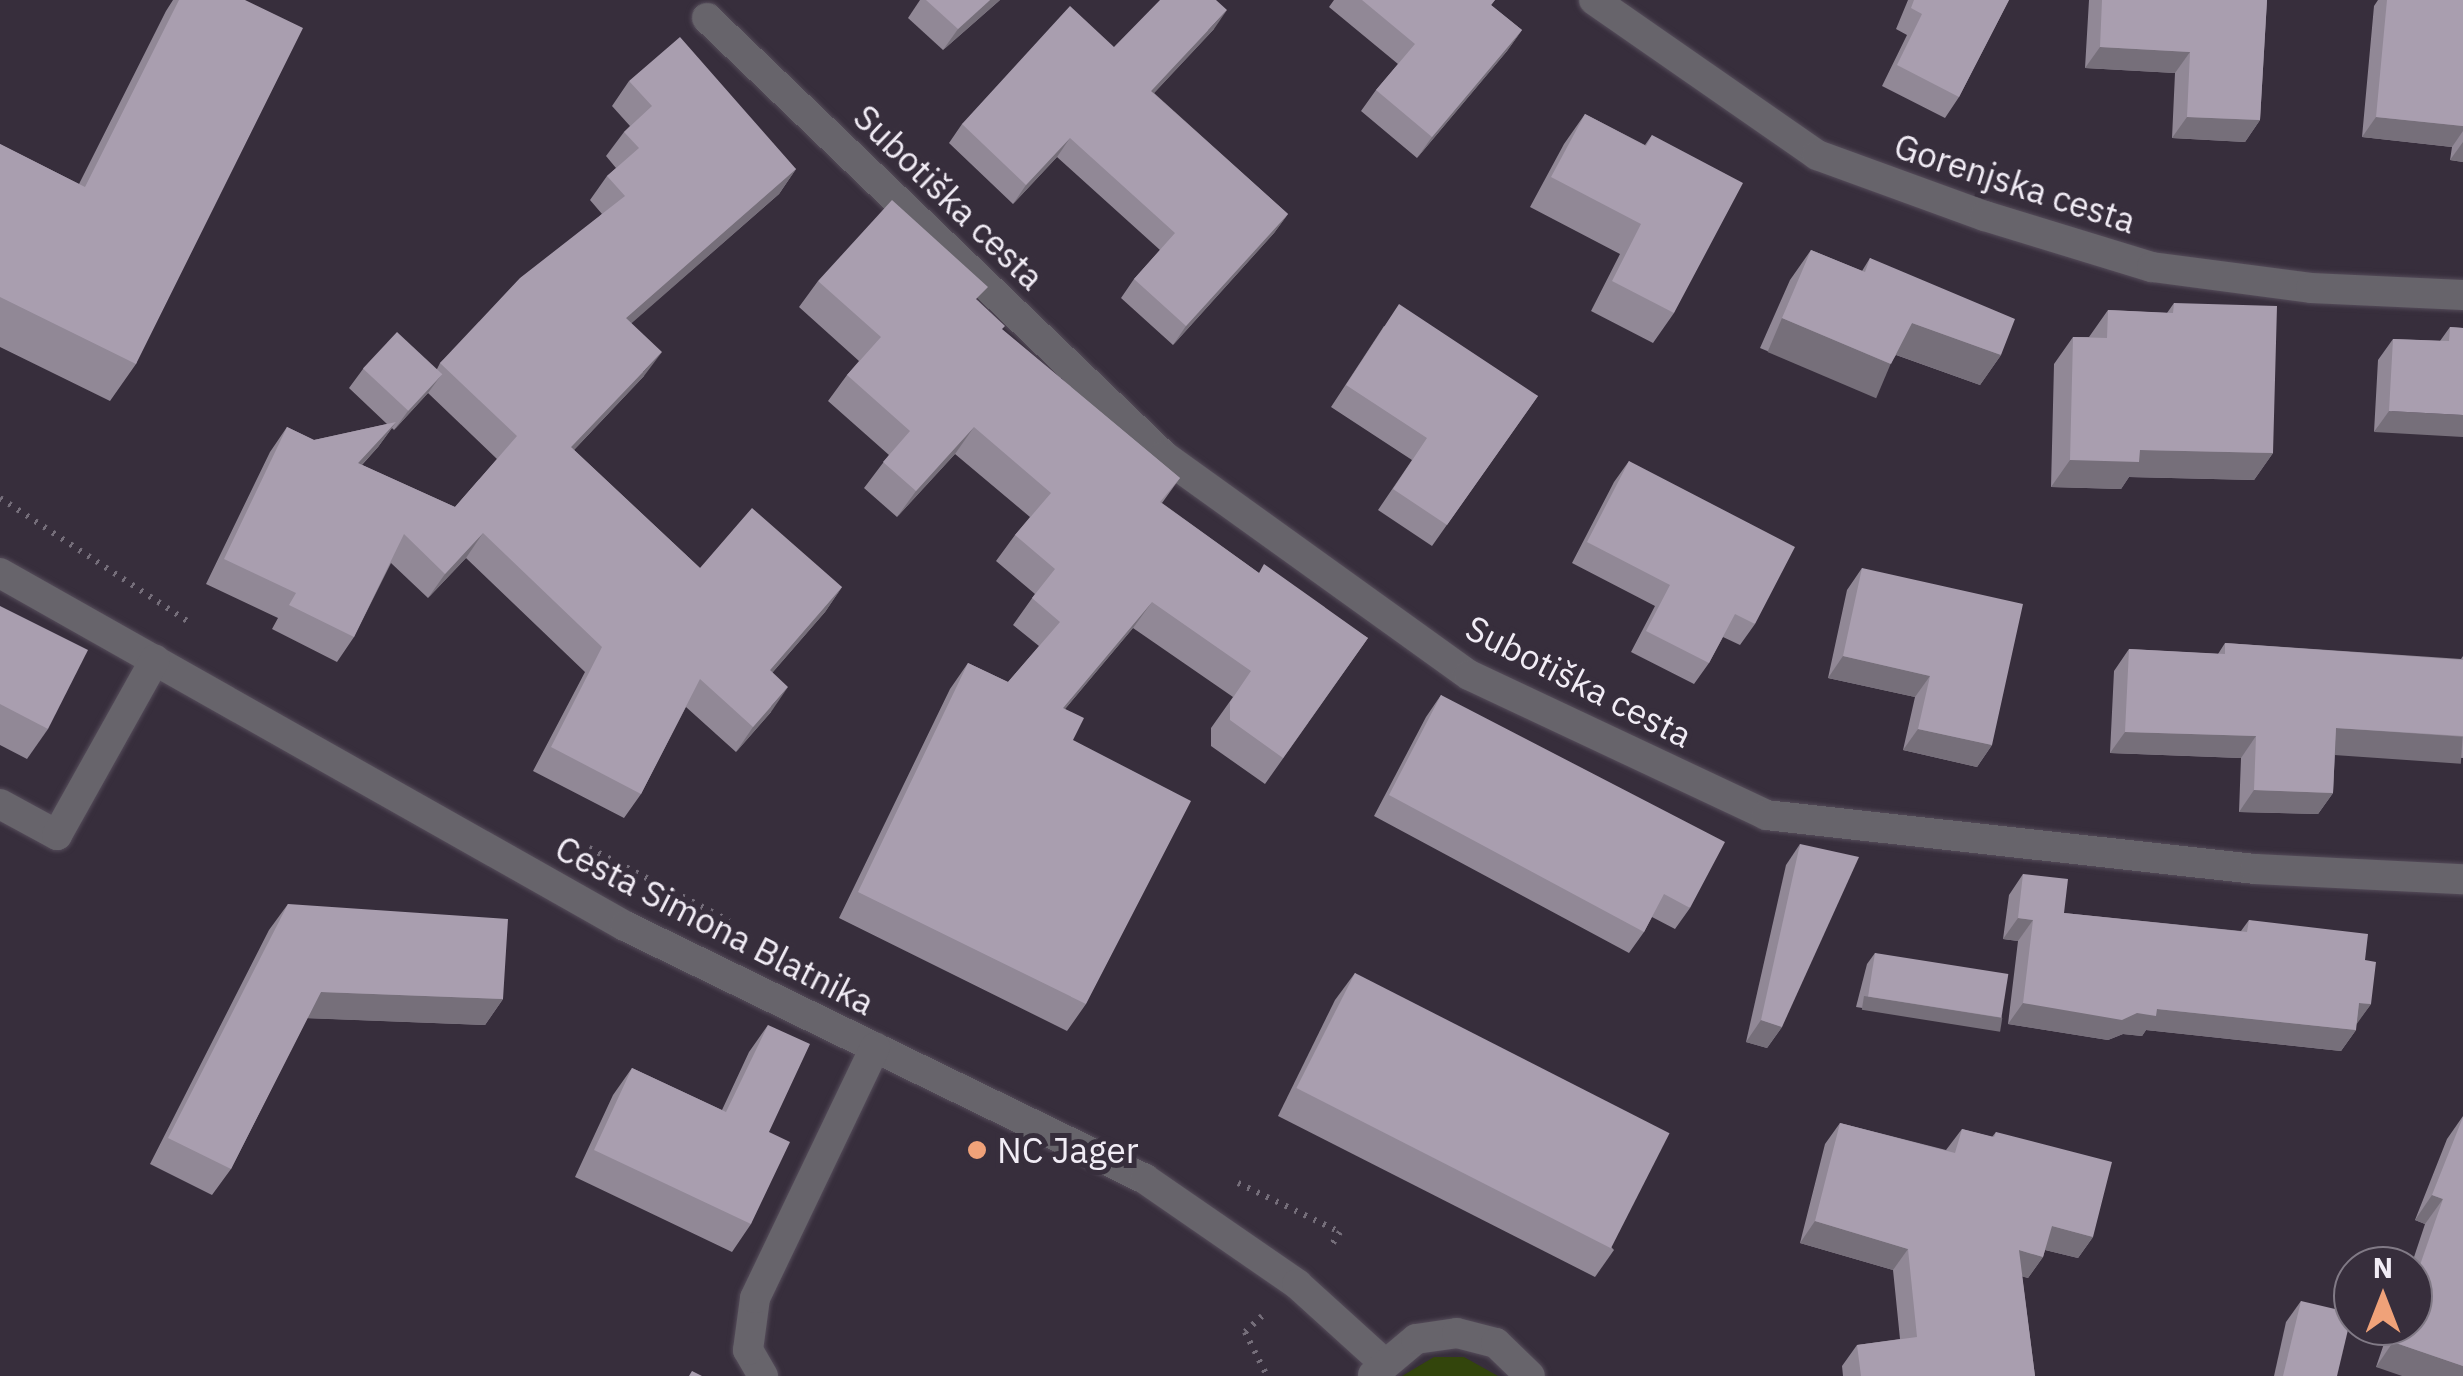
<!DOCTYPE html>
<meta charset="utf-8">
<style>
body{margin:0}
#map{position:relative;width:2463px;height:1376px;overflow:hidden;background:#372e3c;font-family:"IBM Plex Sans",sans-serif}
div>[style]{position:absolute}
.green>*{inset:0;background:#33450c}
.path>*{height:6px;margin-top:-3px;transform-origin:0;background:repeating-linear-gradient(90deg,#756e7a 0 2.5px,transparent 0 10.5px)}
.roads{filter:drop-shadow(0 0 2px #554c5a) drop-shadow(0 0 2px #554c5a)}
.minor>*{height:30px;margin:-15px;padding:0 15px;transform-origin:15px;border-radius:15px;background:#67646b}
.wall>*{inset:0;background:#918896}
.shaded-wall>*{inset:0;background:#766f7a;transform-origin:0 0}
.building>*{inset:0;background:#a99eaf;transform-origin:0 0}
.dots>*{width:28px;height:28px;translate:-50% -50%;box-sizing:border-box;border:5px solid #372e3c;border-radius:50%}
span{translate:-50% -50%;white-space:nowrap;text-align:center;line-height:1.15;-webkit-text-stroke:10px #372e3c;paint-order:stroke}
.street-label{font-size:35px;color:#f1ecf5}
.poi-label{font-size:35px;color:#f1ecf5}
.left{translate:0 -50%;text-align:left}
.north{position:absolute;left:2333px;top:1246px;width:100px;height:100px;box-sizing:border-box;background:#372e3c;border:2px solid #817a86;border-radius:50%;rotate:0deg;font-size:28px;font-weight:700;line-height:40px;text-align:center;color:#f1ecf5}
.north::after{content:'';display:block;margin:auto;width:35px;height:45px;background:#f0a279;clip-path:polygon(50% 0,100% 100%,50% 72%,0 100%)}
</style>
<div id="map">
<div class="green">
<div style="clip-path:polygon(1434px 1357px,1464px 1357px,1498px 1376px,1402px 1376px)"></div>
</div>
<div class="path">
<div style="left:0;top:498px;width:224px;rotate:33.3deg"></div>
<div style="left:589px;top:848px;width:158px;rotate:27.5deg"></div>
<div style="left:1238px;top:1183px;width:113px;rotate:25.7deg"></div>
<div style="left:1340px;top:1232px;width:17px;rotate:123deg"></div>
<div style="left:1262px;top:1316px;width:23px;rotate:137deg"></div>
<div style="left:1245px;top:1332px;width:49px;rotate:63.4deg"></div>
</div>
<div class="roads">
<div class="minor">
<div style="left:1594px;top:0;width:272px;rotate:34.8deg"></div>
<div style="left:1817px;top:155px;width:179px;rotate:20deg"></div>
<div style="left:1985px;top:216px;width:175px;rotate:17deg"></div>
<div style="left:2152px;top:267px;width:160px;rotate:7.5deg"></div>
<div style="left:2311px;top:288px;width:152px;rotate:2.6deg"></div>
<div style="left:707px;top:18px;width:633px;rotate:43.78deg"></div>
<div style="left:1164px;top:456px;width:375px;rotate:35.7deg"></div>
<div style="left:1469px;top:675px;width:328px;rotate:25.2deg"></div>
<div style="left:1766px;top:815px;width:492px;rotate:6.3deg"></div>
<div style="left:2255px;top:869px;width:208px;rotate:2.8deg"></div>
<div style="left:0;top:573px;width:718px;rotate:29.46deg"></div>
<div style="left:625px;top:926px;width:578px;rotate:25.94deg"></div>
<div style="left:1145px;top:1179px;width:185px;rotate:34.6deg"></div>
<div style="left:1297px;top:1284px;width:115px;rotate:42.2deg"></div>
<div style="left:0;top:804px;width:65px;rotate:28.5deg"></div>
<div style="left:57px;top:835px;width:201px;rotate:-60.8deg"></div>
<div style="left:1373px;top:1375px;width:56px;rotate:-39.9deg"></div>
<div style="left:1416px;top:1339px;width:41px;rotate:-8.3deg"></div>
<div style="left:1457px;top:1333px;width:40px;rotate:14.4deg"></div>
<div style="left:1496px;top:1343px;width:47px;rotate:44.1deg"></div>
<div style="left:763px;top:1376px;width:30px;rotate:-120deg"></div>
<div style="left:748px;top:1350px;width:52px;rotate:-82.3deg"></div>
<div style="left:755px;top:1298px;width:278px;rotate:-64.4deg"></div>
</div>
</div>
<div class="wall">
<div style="clip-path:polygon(173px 0,245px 0,136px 364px,110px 401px,0 347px,0 144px,79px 184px,166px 11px)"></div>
<div style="clip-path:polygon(920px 0,1000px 0,943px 50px,908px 18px)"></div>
<div style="clip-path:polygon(1334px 0,1495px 0,1491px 5px,1522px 30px,1507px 51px,1417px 158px,1361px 111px,1376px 90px,1398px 64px,1329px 7px)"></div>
<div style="clip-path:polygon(1908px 0,2009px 0,1959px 97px,1945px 118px,1882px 86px,1907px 35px,1896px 29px)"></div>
<div style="clip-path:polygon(2089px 0,2267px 0,2260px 120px,2245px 142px,2172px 138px,2175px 73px,2085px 68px)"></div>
<div style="clip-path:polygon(2378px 0,2463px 0,2463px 162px,2450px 160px,2452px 147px,2362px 137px,2374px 6px)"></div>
<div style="clip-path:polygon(1214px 29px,1154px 93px,1288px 214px,1274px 233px,1173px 345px,1121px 298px,1134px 279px,1160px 250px,1057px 157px,1013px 204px,949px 143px,962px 124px,1114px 47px)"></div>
<div style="clip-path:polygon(evenodd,629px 81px,796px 169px,779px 194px,631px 323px,644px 376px,574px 450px,700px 568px,842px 587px,825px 612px,772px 673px,771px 712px,736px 752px,686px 707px,641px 794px,624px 818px,533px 771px,585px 672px,466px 558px,428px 598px,391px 563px,354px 637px,337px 662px,272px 629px,278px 618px,206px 584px,270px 452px,287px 427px,314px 440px,387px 424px,349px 388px,363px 369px,437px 369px,440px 363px,602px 214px,590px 200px,607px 176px,616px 168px,606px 156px,624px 132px,630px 126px,612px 106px,629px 81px,428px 393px,497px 459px,455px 507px,362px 465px,378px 447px,392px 428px,394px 430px,428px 393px)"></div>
<div style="clip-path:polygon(1585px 114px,1645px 145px,1652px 135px,1674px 313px,1653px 343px,1591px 311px,1620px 254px,1530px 207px,1564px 144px)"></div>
<div style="clip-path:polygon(1811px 250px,1862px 271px,1870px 258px,2001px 355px,1980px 385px,1896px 355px,1870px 394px,1760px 348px,1790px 280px)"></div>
<div style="clip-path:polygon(818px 281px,978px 301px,1002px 330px,1180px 478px,1162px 503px,1259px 573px,1368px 638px,1265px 784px,1211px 746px,1211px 728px,1233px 697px,1133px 628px,1065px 709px,1073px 740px,1086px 1004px,1067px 1031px,839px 918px,950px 689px,968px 663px,1008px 682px,1039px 646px,1013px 625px,1035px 594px,996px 561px,1015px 535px,1030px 517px,955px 454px,897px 517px,864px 488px,889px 455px,828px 401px,847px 375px,859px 361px,799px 307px)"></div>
<div style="clip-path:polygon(2174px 303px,2273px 453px,2254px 480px,2129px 477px,2121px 489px,2051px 487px,2054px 364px,2073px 337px,2089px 337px,2108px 310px,2167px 313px)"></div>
<div style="clip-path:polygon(1384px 326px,1538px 396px,1432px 546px,1378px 510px,1412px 460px,1331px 407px)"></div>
<div style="clip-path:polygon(2450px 327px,2463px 328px,2374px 432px,2378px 360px,2393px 339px,2440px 341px)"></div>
<div style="clip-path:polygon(1629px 461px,1755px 624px,1740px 645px,1723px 637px,1709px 663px,1694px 684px,1631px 652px,1655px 606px,1572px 563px,1614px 482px)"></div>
<div style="clip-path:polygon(1862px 568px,1992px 745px,1977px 767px,1903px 750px,1915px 697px,1828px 678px,1847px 590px)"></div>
<div style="clip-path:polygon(0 606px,48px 729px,27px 759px,0 745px)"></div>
<div style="clip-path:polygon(2225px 643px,2461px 659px,2463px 656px,2463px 758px,2335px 750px,2333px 793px,2318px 814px,2239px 812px,2241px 758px,2110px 753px,2114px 671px,2129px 649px,2218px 654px)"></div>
<div style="clip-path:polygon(1441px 695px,1690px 908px,1675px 929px,1652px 917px,1644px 932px,1629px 953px,1374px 816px,1426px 717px)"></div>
<div style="clip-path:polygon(1800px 844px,1782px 1027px,1767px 1048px,1746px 1042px,1786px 865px)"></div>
<div style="clip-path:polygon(2023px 874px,2064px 913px,2241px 931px,2249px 920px,2365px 960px,2371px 1004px,2356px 1024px,2356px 1030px,2341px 1051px,2146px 1030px,2142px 1036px,2123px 1034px,2108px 1040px,2008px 1024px,2018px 941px,2003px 939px,2009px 895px)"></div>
<div style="clip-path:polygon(288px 904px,503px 999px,485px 1025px,307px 1018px,231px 1169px,212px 1195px,150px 1164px,269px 930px)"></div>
<div style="clip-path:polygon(1875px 953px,2002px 1017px,1994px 1028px,1856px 1007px,1867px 964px)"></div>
<div style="clip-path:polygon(1355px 973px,1614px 1250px,1595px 1277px,1278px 1116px,1335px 1000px)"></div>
<div style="clip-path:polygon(768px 1025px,751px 1224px,732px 1252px,575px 1177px,613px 1095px,632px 1068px,722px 1110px,749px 1052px)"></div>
<div style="clip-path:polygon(2463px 1116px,2463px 1376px,2376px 1367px,2390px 1326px,2413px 1326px,2413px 1266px,2411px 1266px,2425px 1224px,2415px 1220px,2447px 1139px)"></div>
<div style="clip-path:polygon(1840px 1123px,1946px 1150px,1962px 1129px,1992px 1137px,1996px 1132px,2093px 1237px,2078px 1258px,2045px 1250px,2043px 1257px,2028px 1278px,2022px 1276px,2035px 1376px,1843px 1376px,1842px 1366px,1857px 1345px,1900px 1339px,1893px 1270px,1800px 1243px,1825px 1144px)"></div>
<div style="clip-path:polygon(2301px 1301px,2337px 1376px,2274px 1376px,2286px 1322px)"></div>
</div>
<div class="shaded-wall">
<div style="clip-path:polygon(990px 0,1000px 0,943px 50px,958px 29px)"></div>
<div style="clip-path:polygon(1227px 10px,1214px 29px,1138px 110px,1151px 91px)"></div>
<div style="clip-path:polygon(1522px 30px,1507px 51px,1417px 158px,1432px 137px)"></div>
<div style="clip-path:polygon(2100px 47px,2190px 52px,2175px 73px,2085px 68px)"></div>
<div style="clip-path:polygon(2187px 117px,2260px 120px,2245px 142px,2172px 138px)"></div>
<div style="clip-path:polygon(2376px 117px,2463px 126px,2463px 131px,2452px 147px,2362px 137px)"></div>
<div style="clip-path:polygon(1070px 138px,1057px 157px,1013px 204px,1026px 185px)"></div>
<div style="clip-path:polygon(2463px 142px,2463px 162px,2450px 160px)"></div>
<div style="clip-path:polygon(796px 169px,779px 194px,609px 343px,626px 318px)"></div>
<div style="clip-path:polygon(1288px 214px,1274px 233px,1173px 345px,1186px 326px)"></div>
<div style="left:1782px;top:318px;width:118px;height:37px;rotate:23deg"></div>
<div style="clip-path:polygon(1912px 323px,2001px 355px,1980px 385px,1891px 353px)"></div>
<div style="clip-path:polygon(662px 352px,644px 376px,553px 472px,571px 447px)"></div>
<div style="clip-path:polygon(442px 374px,428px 393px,394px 430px,408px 411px)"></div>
<div style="clip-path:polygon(2389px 411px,2463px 415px,2463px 437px,2374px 432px)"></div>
<div style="clip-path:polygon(396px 422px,378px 447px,340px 488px,358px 463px)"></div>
<div style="clip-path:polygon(974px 427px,955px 454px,897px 517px,916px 491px)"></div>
<div style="clip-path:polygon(2140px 450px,2273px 453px,2254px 480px,2129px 477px,2121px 489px,2051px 487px,2070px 460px)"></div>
<div style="clip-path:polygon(483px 533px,466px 558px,428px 598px,445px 574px)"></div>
<div style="clip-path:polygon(842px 587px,825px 612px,753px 695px,770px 670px)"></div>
<div style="clip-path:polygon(1152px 602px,1133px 628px,1044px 734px,1063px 708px)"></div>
<div style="clip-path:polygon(1843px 656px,1930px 676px,1915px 697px,1828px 678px)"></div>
<div style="clip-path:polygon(788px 687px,771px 712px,736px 752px,753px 727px)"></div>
<div style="left:2336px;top:728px;width:127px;height:27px;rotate:4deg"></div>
<div style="clip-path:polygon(1918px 729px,1992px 745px,1977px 767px,1903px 750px)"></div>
<div style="clip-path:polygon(2125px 732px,2256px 736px,2241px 758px,2110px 753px)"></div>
<div style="clip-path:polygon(2254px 790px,2333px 793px,2318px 814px,2239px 812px)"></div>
<div style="clip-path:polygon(2018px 918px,2033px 920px,2018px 941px,2003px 939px)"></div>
<div style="clip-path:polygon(321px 992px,503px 999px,485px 1025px,302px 1018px)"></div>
<div style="left:1864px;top:996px;width:140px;height:14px;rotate:9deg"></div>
<div style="clip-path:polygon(2023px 1003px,2137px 1013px,2157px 1009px,2356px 1030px,2341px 1051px,2146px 1030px,2142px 1036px,2123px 1034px,2108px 1040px,2008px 1024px)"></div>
<div style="clip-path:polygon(2359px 1003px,2371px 1004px,2356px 1025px)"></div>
<div style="clip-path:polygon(1761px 1020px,1782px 1027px,1767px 1048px,1746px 1042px)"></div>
<div style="clip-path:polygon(2432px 1195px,2443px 1199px,2425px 1224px,2415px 1220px)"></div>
<div style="clip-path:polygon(1815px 1221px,1908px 1249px,1893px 1270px,1800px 1243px)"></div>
<div style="clip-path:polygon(2052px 1226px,2093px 1237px,2078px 1258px,2037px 1248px)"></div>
<div style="clip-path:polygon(2019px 1250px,2043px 1257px,2028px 1278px,2004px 1272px)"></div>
<div style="clip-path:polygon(2393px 1342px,2463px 1366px,2463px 1376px,2402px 1376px,2376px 1367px)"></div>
</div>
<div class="building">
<div style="clip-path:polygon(179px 0,245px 0,303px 28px,136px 364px,0 297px,0 144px,85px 187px)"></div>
<div style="clip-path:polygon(926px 0,990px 0,958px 29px)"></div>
<div style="clip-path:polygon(1160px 0,1216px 0,1227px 10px,1151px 91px,1288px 214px,1186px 326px,1134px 279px,1175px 233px,1070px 138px,1026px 185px,962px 124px,1070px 6px,1114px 47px)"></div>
<div style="clip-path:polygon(1362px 0,1495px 0,1491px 5px,1522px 30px,1432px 137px,1376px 90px,1415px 44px)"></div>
<div style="clip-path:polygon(1914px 0,2009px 0,1959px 97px,1897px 65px,1922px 14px,1911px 8px)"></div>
<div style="clip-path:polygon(2102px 0,2267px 0,2260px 120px,2187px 117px,2190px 52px,2100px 47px)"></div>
<div style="clip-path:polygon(2387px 0,2463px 0,2463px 126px,2376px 117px)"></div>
<div style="clip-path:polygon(680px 37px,796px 169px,626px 318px,662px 352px,571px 447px,700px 568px,752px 508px,842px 587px,770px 670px,788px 687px,753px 727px,700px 679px,641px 794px,551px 747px,602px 647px,483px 533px,445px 574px,404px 534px,354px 637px,289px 605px,296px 593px,224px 559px,287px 427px,314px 440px,396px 422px,358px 463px,455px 507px,517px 436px,440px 363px,520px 278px,625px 196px,607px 176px,639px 148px,624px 132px,652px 106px,629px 81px)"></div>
<div style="clip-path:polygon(1585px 114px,1646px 146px,1652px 135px,1743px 183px,1674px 313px,1612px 281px,1641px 224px,1551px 177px)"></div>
<div style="clip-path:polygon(892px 200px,988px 287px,976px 299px,1005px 326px,1002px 329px,1180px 478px,1160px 502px,1259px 573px,1264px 564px,1368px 638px,1283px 758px,1230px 720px,1230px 702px,1251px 671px,1152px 602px,1063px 708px,1084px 718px,1073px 740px,1191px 801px,1086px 1004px,858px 892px,968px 663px,1008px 682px,1060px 622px,1032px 598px,1055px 569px,1015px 535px,1051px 493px,974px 427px,916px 491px,883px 462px,910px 431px,847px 375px,881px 337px,818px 281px)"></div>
<div style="clip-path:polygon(1811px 250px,1865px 272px,1870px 258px,2015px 319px,2001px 355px,1912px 323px,1891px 364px,1782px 318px)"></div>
<div style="clip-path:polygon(2174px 303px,2277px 306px,2273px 453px,2140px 450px,2139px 462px,2070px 460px,2073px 337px,2107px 338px,2108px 310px,2173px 313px)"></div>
<div style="clip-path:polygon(1399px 304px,1538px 396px,1447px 525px,1393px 489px,1427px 438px,1346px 385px)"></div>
<div style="clip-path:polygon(2450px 327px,2463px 328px,2463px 415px,2389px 411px,2393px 339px,2449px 341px)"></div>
<div style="left:397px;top:332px;width:62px;height:50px;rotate:43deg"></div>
<div style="clip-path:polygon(1629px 461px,1795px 547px,1755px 624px,1735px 614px,1709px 663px,1646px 631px,1670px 585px,1587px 542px)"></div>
<div style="clip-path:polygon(1862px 568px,2023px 604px,1992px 745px,1918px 729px,1930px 676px,1843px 656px)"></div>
<div style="clip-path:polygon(0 606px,88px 650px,48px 729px,0 704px)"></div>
<div style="clip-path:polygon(2225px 643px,2463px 660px,2463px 736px,2336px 728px,2333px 793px,2254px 790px,2256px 736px,2125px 732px,2129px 649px,2225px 654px)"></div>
<div style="clip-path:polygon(1441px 695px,1725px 842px,1690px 908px,1664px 894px,1644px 932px,1389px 795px)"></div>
<div style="clip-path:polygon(1800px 844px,1859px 857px,1782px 1027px,1761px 1020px)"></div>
<div style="clip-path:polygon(2023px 874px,2068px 879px,2064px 913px,2247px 932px,2249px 920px,2368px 934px,2365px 960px,2376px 962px,2371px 1004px,2359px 1003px,2356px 1030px,2157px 1009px,2156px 1016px,2137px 1013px,2122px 1020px,2023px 1003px,2033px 920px,2018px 918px)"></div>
<div style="clip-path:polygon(288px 904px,508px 919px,503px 999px,321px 992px,231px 1169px,168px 1138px)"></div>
<div style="left:1875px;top:953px;width:135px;height:44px;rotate:9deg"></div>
<div style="left:1355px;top:973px;width:353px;height:129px;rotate:27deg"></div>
<div style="clip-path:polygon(768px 1025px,810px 1044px,769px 1132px,790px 1142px,751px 1224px,594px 1150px,632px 1068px,726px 1112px)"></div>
<div style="clip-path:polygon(2463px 1117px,2463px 1366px,2393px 1342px,2399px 1326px,2413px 1326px,2413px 1285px,2443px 1199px,2432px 1195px)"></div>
<div style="clip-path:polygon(1840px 1123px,1955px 1153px,1962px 1129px,1994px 1137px,1996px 1132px,2112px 1162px,2093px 1237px,2052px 1226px,2043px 1257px,2019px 1250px,2035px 1376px,1861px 1376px,1857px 1345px,1917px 1337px,1908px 1249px,1815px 1221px)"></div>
<div style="clip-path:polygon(2301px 1301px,2352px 1313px,2337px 1376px,2283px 1376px)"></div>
<div style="clip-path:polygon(692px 1371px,702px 1376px,689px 1376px)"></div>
</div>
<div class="dots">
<div style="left:977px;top:1150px;background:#f0a279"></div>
</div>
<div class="street-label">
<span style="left:2015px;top:183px;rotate:18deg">Gorenjska cesta</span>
<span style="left:949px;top:197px;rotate:44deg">Subotiška cesta</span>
<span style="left:1579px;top:681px;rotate:27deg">Subotiška cesta</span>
<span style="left:715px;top:925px;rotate:27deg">Cesta Simona Blatnika</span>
</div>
<div class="poi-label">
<span class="left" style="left:997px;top:1150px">NC Jager</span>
</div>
<div class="north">N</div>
</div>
